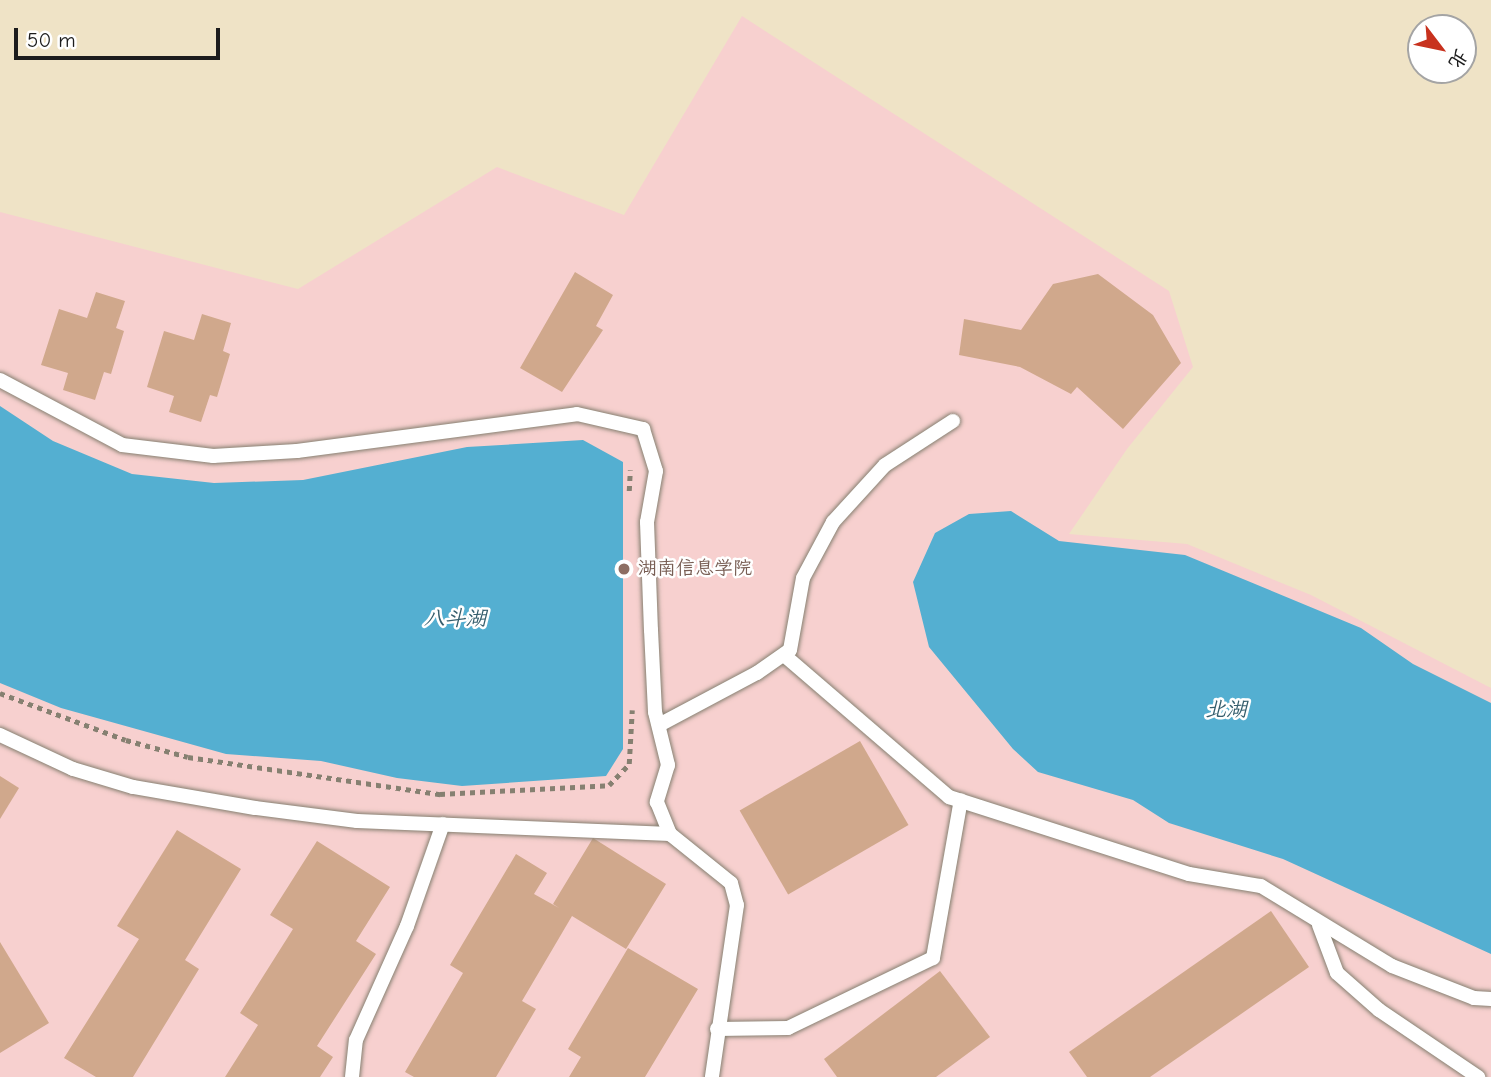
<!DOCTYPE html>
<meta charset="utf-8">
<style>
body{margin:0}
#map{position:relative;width:1491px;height:1077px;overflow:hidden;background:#efe3c6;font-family:"Comic Neue","LXGW WenKai TC",sans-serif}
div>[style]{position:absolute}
.built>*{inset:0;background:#f7d0cf}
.water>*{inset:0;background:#54afd1}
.building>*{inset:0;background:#d0a88c;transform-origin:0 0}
.path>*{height:4.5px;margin-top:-2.25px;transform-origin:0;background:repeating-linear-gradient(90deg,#868071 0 5px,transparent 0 10px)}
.roads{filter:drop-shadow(0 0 2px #868071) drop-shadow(0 0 2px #868071)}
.service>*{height:14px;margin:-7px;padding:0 7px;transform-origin:7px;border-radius:7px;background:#fff}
.dots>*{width:19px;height:19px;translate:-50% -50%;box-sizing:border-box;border:4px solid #fff;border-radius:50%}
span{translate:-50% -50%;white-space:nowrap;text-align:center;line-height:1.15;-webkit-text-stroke:5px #fff;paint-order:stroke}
.education-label{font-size:19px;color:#785e54}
.left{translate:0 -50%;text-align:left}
.water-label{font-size:21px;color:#355e6d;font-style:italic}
.north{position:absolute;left:1407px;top:14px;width:70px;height:70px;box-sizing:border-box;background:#fff;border:2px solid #a4a4a4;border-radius:50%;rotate:122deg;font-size:19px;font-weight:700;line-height:28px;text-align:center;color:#1c1c1c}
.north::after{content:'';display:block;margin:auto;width:24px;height:32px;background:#c8321e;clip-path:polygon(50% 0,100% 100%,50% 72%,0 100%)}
.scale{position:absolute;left:14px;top:28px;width:206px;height:32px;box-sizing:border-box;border:4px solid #1c1c1c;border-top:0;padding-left:9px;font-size:21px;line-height:24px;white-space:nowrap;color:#1c1c1c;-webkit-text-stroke:5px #fff;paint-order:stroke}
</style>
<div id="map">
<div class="built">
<div style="clip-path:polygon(742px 16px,1169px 291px,1193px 367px,1127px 449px,1069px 534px,1187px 544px,1311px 595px,1491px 688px,1491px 1077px,0 1077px,0 212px,298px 289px,497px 167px,624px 215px)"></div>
</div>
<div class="water">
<div style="clip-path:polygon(0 406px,53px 441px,132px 474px,214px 483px,303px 480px,467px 447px,583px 440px,623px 462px,623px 749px,606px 776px,462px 786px,397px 778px,321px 761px,226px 754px,61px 708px,0 683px)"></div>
<div style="clip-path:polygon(1011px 511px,1059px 541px,1185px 555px,1361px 628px,1413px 664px,1491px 703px,1491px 954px,1283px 859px,1169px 823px,1133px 800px,1038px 772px,1013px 749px,929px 647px,913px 582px,935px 533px,969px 514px)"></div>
</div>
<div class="building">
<div style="clip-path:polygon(575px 272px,613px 295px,596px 326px,603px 330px,562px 392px,520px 368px)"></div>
<div style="clip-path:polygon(1098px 274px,1153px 315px,1181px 363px,1123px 429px,1077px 387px,1071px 394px,1020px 367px,959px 355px,964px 319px,1021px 330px,1053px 284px)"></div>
<div style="clip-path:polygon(96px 292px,125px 301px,116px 328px,124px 331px,111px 374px,104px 372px,95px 400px,63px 390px,68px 373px,41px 365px,59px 309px,87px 318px)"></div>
<div style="clip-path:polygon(202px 314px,231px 323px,223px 351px,230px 354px,217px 397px,210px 395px,201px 422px,169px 412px,174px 396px,147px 387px,164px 331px,194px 340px)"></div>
<div style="left:860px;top:741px;width:97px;height:139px;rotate:60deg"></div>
<div style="clip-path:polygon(0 776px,19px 788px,0 819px)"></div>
<div style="clip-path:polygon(177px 830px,241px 869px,185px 960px,199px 969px,133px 1077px,96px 1077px,64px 1058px,139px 939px,117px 926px)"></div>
<div style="clip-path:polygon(593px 838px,666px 884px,626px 949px,572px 916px,522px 1001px,536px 1009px,496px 1077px,414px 1077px,405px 1072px,463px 973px,450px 965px,516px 854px,547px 873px,534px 894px,559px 908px,553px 904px)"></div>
<div style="clip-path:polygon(317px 841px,390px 887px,356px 941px,376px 954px,317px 1046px,333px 1057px,320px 1077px,225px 1077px,258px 1025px,240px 1013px,293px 929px,270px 915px)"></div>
<div style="clip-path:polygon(1271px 911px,1309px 967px,1150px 1077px,1087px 1077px,1069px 1052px)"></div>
<div style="clip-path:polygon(0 942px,49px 1023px,0 1053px)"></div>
<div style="clip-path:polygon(628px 948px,698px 989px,645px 1077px,569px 1077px,581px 1057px,568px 1049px)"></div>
<div style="clip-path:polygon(940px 971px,990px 1037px,936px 1077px,837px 1077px,824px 1059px)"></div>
</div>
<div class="path">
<div style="left:629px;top:491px;width:21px;rotate:-87deg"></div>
<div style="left:0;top:693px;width:134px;rotate:20.5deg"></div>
<div style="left:126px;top:740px;width:64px;rotate:15.3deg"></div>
<div style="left:188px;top:757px;width:255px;rotate:8.4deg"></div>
<div style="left:440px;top:794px;width:169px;rotate:-3deg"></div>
<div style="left:609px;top:785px;width:29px;rotate:-46deg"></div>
<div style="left:629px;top:764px;width:54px;rotate:-86.8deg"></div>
</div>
<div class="roads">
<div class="service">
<div style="left:0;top:380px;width:138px;rotate:28deg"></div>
<div style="left:122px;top:445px;width:92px;rotate:6.9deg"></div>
<div style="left:213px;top:456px;width:84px;rotate:-3.4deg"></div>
<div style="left:297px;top:451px;width:282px;rotate:-7.5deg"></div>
<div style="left:577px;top:414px;width:68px;rotate:12.8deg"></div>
<div style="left:643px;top:429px;width:44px;rotate:72.8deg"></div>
<div style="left:656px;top:471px;width:52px;rotate:100deg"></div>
<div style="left:647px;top:522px;width:108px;rotate:87.9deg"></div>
<div style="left:651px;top:630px;width:82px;rotate:87.2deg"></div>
<div style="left:655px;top:712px;width:55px;rotate:76.2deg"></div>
<div style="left:668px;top:765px;width:39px;rotate:107deg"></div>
<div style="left:657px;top:802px;width:35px;rotate:68deg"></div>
<div style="left:670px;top:834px;width:313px;rotate:-177.6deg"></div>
<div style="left:357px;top:821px;width:103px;rotate:-172.7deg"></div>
<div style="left:255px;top:808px;width:124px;rotate:-170.2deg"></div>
<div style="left:133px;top:787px;width:63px;rotate:-163.3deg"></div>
<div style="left:73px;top:769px;width:81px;rotate:-155deg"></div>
<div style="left:784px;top:655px;width:218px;rotate:40.7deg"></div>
<div style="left:949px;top:797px;width:252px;rotate:17.8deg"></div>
<div style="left:1189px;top:874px;width:73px;rotate:9.5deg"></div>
<div style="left:1261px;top:886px;width:153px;rotate:31.4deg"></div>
<div style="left:1392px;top:966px;width:88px;rotate:21.3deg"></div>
<div style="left:1474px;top:998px;width:17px;rotate:3deg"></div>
<div style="left:659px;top:725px;width:111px;rotate:-28deg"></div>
<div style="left:757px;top:673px;width:40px;rotate:-34.9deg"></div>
<div style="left:790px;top:650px;width:73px;rotate:-79.8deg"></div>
<div style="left:803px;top:578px;width:64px;rotate:-61.8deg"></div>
<div style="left:833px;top:522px;width:77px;rotate:-47.6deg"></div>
<div style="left:885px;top:465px;width:81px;rotate:-32.9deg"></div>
<div style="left:670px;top:834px;width:78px;rotate:38.8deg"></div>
<div style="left:731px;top:883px;width:23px;rotate:75deg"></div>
<div style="left:737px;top:905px;width:174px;rotate:98.3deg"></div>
<div style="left:1319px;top:925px;width:51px;rotate:69.4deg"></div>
<div style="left:1337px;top:973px;width:56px;rotate:41.4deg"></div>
<div style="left:1379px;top:1010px;width:120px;rotate:34.1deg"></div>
<div style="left:717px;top:1029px;width:71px;rotate:-0.8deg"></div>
<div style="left:788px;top:1028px;width:161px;rotate:-25.8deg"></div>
<div style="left:933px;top:958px;width:160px;rotate:-80deg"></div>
<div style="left:352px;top:1077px;width:37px;rotate:-84deg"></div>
<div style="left:356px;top:1040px;width:125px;rotate:-65.9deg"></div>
<div style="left:407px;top:926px;width:108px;rotate:-70.6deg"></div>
</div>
</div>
<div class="dots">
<div style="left:624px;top:569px;background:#8d6e63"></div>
</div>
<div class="education-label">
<span class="left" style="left:638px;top:569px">湖南信息学院</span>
</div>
<div class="water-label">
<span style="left:455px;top:618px">八斗湖</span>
<span style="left:1226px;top:709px">北湖</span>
</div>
<div class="north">北</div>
<div class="scale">50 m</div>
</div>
